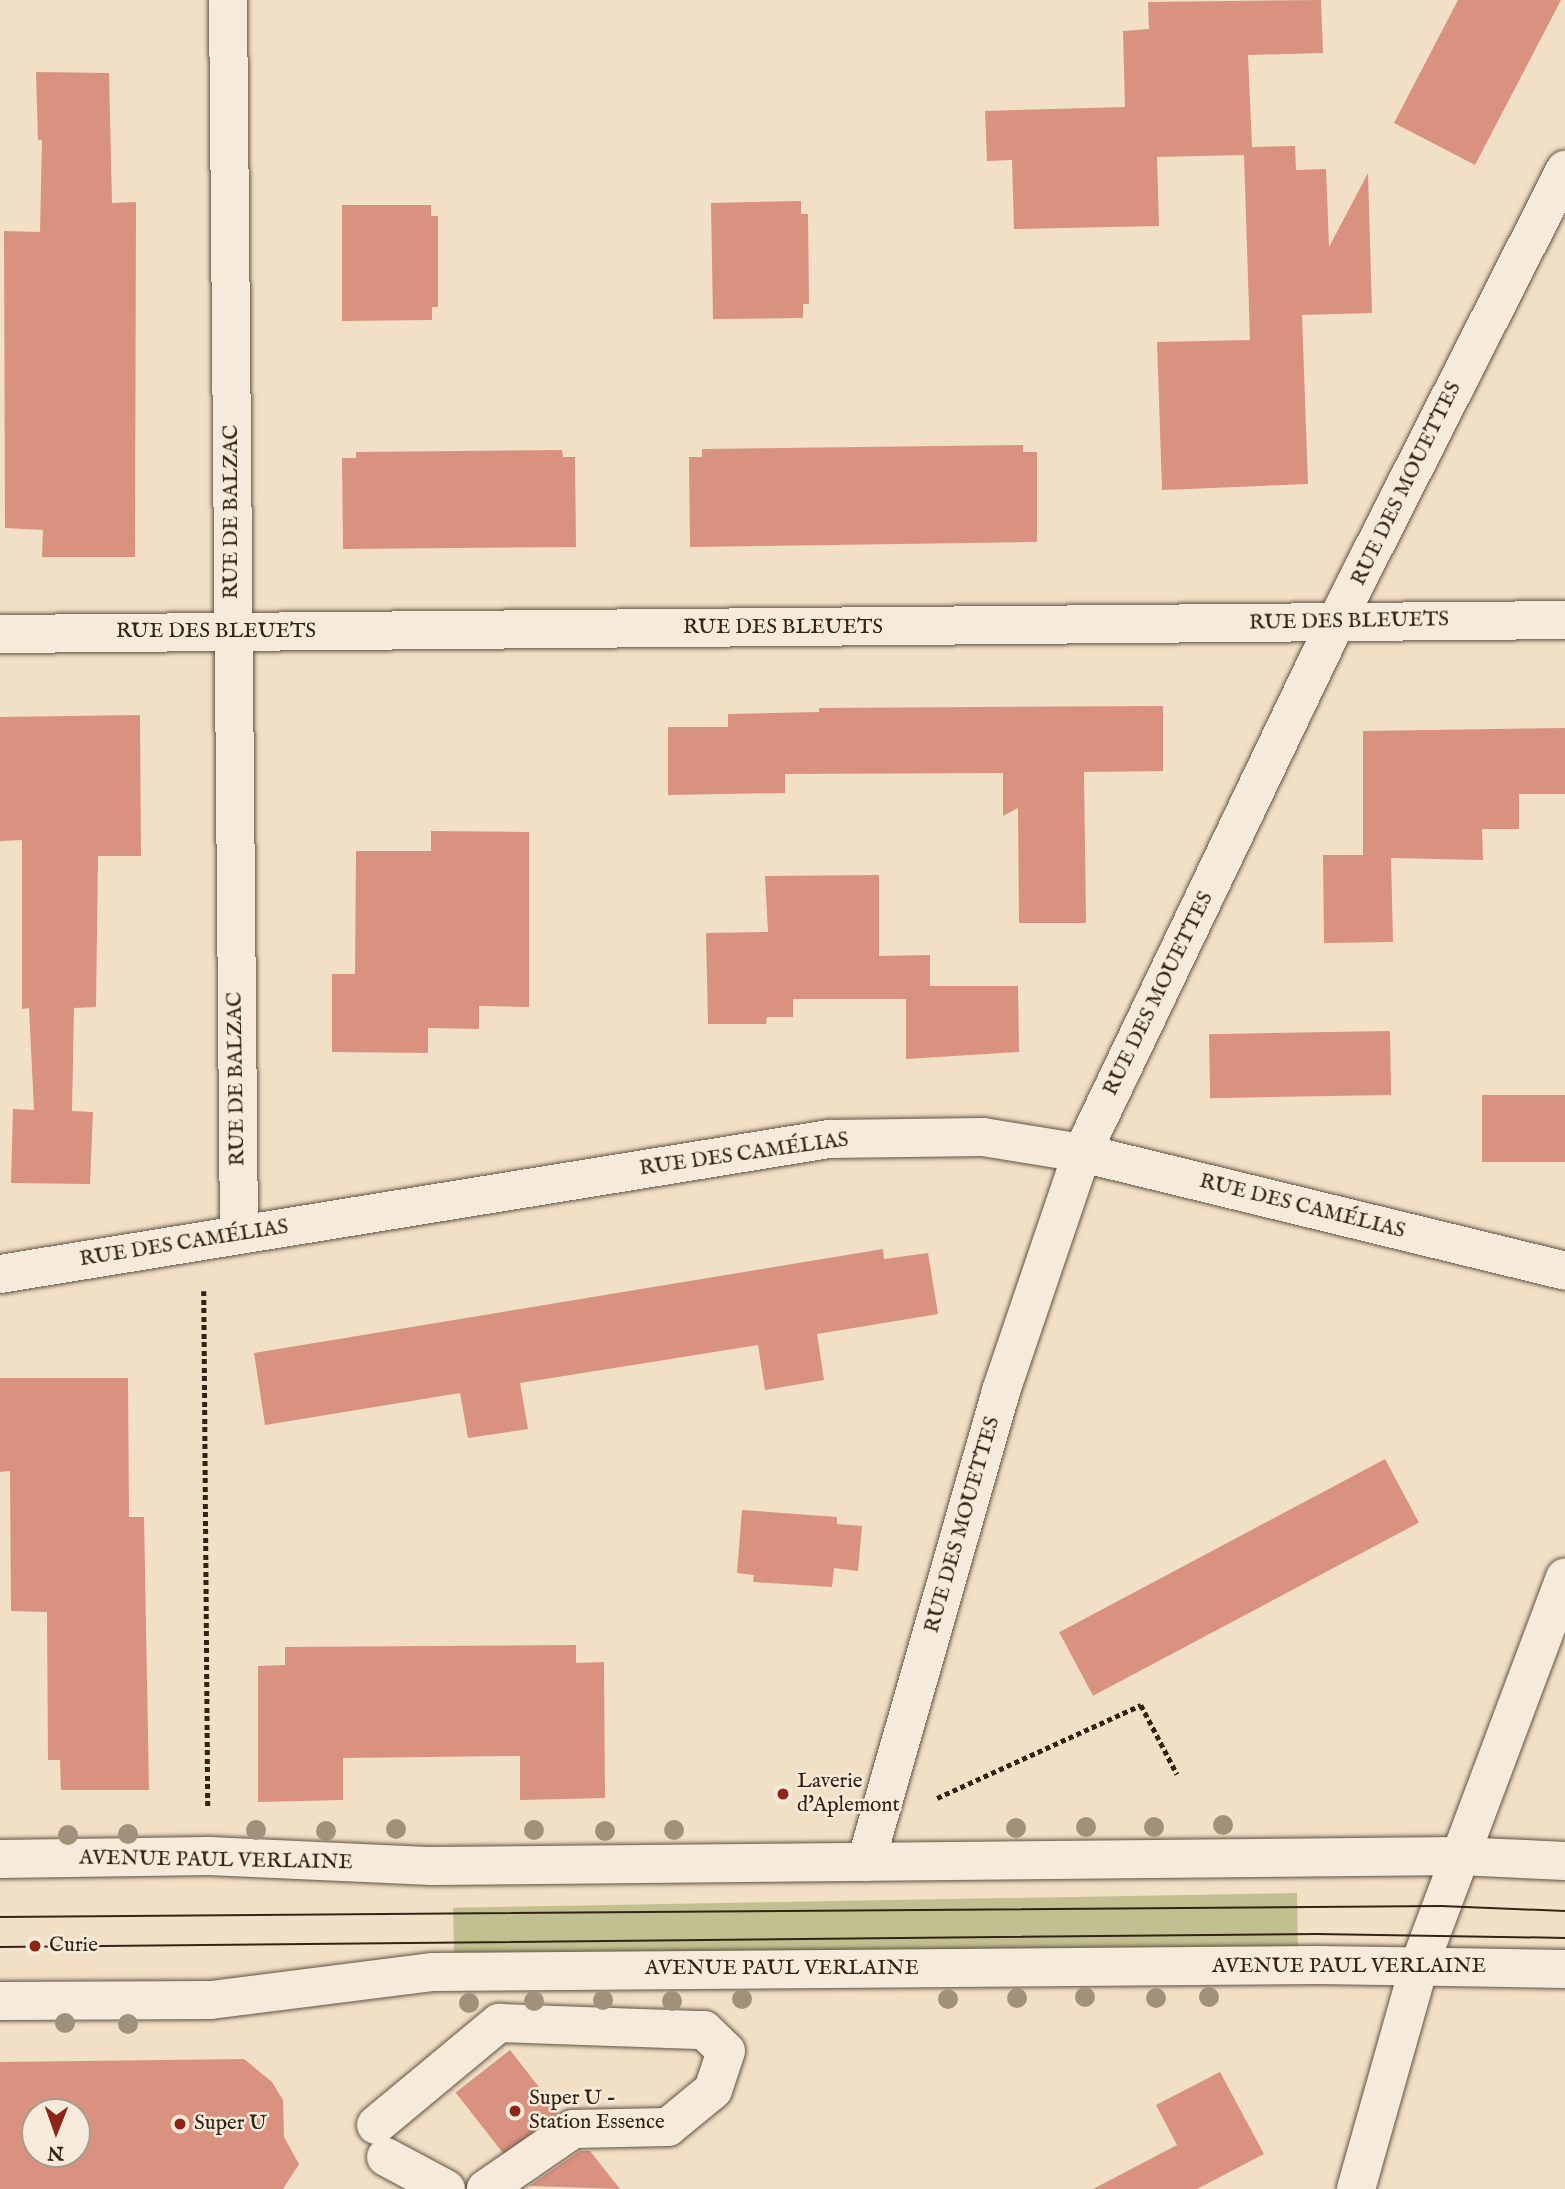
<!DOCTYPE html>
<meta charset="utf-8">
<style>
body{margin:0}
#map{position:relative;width:1565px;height:2189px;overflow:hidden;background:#f1e0c6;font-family:"IM FELL English",serif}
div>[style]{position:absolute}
.green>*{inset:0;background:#c2c090;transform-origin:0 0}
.building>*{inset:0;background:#d99180;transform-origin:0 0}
.path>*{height:4.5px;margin-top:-2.25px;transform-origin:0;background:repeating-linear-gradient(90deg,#332216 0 5px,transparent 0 8.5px)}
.roads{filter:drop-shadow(0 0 2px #625242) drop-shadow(0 0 2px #625242)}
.minor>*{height:38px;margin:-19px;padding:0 19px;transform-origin:19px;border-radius:19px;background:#f6ebda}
.tram>*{height:2px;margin:-1px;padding:0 1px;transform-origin:1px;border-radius:1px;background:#332216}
.trees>*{width:20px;height:20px;margin:-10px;border-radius:50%;background:#a0917a}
.dots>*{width:19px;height:19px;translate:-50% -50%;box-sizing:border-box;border:4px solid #f6ebda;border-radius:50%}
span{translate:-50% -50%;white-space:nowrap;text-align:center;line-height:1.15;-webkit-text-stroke:5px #f6ebda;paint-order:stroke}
.street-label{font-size:21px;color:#332216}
.poi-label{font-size:21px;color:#332216}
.left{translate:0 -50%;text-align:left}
.north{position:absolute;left:21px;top:2098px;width:70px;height:70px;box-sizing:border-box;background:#f6ebda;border:2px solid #a89b8c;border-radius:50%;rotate:181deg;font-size:19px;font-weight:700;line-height:28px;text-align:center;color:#332216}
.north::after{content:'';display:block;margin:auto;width:24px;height:32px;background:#8f2418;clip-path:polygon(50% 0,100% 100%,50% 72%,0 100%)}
</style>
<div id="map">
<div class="green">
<div style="left:1297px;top:1893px;width:55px;height:844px;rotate:89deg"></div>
</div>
<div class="building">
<div style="clip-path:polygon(1321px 0,1323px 53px,1248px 55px,1252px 147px,1295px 146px,1296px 170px,1326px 169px,1329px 247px,1368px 173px,1372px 313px,1302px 315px,1308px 484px,1162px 490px,1157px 342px,1250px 340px,1244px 155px,1157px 157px,1159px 226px,1014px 229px,1012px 160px,987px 161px,985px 111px,1125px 107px,1123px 31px,1149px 29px,1148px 2px)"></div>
<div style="clip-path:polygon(1458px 0,1561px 0,1475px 165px,1394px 123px)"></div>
<div style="clip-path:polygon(36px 72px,109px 73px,112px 203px,136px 202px,135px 557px,42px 557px,43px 530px,5px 528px,4px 231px,40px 232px,42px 140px,38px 140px)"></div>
<div style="clip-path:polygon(801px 201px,801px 214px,808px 214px,809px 304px,803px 304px,803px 318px,713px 319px,711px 203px)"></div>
<div style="clip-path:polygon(342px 205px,431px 205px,431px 216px,438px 216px,438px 307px,432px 307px,432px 320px,342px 321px)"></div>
<div style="clip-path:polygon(1023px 445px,1023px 452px,1037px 452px,1037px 542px,690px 547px,689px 457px,702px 457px,702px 449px)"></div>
<div style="clip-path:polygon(562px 450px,563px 457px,575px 457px,576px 547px,343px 549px,342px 458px,356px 458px,356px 452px)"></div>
<div style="clip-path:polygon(1163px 706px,1163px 771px,1084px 772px,1086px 923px,1019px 923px,1018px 808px,1003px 816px,1003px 773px,785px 774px,785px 793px,668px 795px,668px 727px,728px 727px,728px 714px,819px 712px,819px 708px)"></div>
<div style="clip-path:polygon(140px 715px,141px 856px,98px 856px,96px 1007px,74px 1008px,72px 1111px,93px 1112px,90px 1184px,11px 1183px,13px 1109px,34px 1110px,29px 1008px,22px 1009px,22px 840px,0 841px,0 717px)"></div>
<div style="clip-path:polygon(1565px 728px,1565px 794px,1519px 794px,1519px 829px,1482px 829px,1483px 860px,1391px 858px,1393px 942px,1324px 943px,1323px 855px,1363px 855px,1363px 731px)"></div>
<div style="clip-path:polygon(431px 831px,529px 832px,529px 1007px,479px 1006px,479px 1029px,428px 1028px,428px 1053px,332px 1052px,332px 974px,355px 974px,356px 851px,431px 851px)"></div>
<div style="clip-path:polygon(879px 875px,879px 956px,930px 955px,930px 986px,1018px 986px,1019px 1052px,906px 1059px,906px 999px,793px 999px,793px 1017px,767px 1017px,766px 1024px,708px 1024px,706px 933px,768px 932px,765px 876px)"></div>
<div style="left:1390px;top:1031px;width:64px;height:181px;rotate:89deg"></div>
<div style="left:1482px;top:1095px;width:83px;height:67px"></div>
<div style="clip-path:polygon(883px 1249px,884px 1259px,928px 1253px,938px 1314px,817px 1334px,824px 1380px,765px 1390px,758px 1345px,520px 1383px,528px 1429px,468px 1438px,460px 1393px,265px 1425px,254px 1353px)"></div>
<div style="clip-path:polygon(0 1378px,128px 1378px,129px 1517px,144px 1517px,149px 1790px,61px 1790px,60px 1760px,48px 1760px,47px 1612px,11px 1611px,10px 1471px,0 1472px)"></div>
<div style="left:1385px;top:1459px;width:72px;height:369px;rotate:62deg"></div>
<div style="clip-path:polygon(742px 1510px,837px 1517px,837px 1524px,862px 1526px,858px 1571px,834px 1568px,832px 1587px,753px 1582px,754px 1575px,737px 1573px)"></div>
<div style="clip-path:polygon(576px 1645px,576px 1663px,604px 1662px,605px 1798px,520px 1800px,520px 1756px,343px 1758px,343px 1800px,258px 1802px,258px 1666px,285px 1665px,285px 1647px)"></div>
<div style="left:510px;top:2050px;width:79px;height:69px;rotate:52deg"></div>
<div style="clip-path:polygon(evenodd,244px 2059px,272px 2082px,283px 2100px,284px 2137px,299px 2164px,283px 2189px,0 2189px,0 2062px,244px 2059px,35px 2112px,77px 2112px,77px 2154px,35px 2154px,35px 2112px)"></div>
<div style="clip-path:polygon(1220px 2072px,1264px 2154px,1197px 2189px,1093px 2189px,1177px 2145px,1156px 2105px)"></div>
<div style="clip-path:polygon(580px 2151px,590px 2151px,620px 2189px,529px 2186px)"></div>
</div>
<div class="path">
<div style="left:204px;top:1291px;width:516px;rotate:89.56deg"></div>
<div style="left:937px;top:1798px;width:224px;rotate:-24.5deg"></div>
<div style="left:1141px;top:1705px;width:78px;rotate:62.4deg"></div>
</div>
<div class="roads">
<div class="minor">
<div style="left:228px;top:0;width:1235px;rotate:89.49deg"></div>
<div style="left:0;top:634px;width:1565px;rotate:-0.51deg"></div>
<div style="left:0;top:1274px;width:840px;rotate:-9.25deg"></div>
<div style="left:829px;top:1139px;width:154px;rotate:-0.7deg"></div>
<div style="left:983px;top:1137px;width:100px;rotate:9.2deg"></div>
<div style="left:1082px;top:1153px;width:497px;rotate:13.7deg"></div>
<div style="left:0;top:1859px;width:209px;rotate:-0.8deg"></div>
<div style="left:209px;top:1856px;width:223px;rotate:2.6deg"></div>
<div style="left:432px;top:1866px;width:1028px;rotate:-0.56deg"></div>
<div style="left:1460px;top:1856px;width:105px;rotate:2.7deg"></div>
<div style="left:866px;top:1862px;width:490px;rotate:-74deg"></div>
<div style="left:1001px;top:1391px;width:251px;rotate:-71.2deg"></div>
<div style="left:1082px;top:1153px;width:589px;rotate:-64.44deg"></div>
<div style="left:1336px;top:622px;width:507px;rotate:-63.13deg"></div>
<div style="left:0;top:2001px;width:211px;rotate:-0.3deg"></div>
<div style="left:211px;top:2000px;width:224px;rotate:-7.2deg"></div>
<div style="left:433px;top:1972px;width:884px;rotate:-0.45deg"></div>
<div style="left:1317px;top:1965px;width:248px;rotate:0.9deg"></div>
<div style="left:376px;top:2125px;width:160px;rotate:-39.7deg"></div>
<div style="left:499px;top:2023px;width:205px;rotate:2deg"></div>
<div style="left:704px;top:2030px;width:30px;rotate:44deg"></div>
<div style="left:726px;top:2051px;width:41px;rotate:108.4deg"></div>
<div style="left:713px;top:2090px;width:58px;rotate:140.6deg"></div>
<div style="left:668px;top:2127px;width:95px;rotate:178.8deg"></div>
<div style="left:573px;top:2129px;width:106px;rotate:145.4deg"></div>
<div style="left:386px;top:2157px;width:68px;rotate:28.1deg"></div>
<div style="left:1356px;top:2189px;width:232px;rotate:-74.2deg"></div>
<div style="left:1419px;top:1966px;width:415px;rotate:-69.4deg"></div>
</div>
</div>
<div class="tram">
<div style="left:0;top:1917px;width:1441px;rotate:-0.44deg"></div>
<div style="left:1441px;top:1906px;width:124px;rotate:2.3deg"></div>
<div style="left:0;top:1947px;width:1317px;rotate:-0.57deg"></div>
<div style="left:1317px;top:1934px;width:248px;rotate:0.9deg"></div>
</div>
<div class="trees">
<div style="left:1223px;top:1825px"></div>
<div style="left:1086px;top:1827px"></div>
<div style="left:1154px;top:1827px"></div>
<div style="left:1016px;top:1828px"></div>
<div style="left:396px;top:1829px"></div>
<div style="left:256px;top:1830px"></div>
<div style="left:534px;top:1830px"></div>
<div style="left:674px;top:1830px"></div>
<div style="left:326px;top:1831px"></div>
<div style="left:605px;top:1831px"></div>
<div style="left:128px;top:1834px"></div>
<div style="left:68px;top:1835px"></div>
<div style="left:1085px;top:1997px"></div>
<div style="left:1209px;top:1997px"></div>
<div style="left:1017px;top:1998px"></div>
<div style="left:1156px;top:1998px"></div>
<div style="left:742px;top:1999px"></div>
<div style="left:948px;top:1999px"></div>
<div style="left:603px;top:2000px"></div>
<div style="left:534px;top:2001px"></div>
<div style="left:672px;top:2001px"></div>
<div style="left:469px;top:2003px"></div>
<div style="left:65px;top:2023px"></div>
<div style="left:128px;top:2024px"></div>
</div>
<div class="dots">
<div style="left:783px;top:1794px;background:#8f2418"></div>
<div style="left:35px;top:1946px;background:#8f2418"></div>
<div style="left:515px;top:2111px;background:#8f2418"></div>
<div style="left:180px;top:2124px;background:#8f2418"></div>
</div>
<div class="street-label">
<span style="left:1407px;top:484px;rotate:-64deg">RUE DES MOUETTES</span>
<span style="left:232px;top:512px;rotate:-90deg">RUE DE BALZAC</span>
<span style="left:1349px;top:622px;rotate:-1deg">RUE DES BLEUETS</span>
<span style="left:783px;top:628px">RUE DES BLEUETS</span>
<span style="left:216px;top:632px">RUE DES BLEUETS</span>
<span style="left:1159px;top:994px;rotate:-64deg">RUE DES MOUETTES</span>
<span style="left:237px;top:1079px;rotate:-91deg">RUE DE BALZAC</span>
<span style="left:744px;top:1155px;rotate:-8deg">RUE DES CAMÉLIAS</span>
<span style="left:1302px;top:1207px;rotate:14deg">RUE DES CAMÉLIAS</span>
<span style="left:184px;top:1244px;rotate:-9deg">RUE DES CAMÉLIAS</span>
<span style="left:963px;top:1525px;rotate:-74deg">RUE DES MOUETTES</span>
<span style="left:216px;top:1861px;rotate:1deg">AVENUE PAUL VERLAINE</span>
<span style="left:1349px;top:1967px">AVENUE PAUL VERLAINE</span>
<span style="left:782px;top:1969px">AVENUE PAUL VERLAINE</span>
</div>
<div class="poi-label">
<span class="left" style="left:797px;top:1794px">Laverie<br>d'Aplemont</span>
<span class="left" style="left:49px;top:1946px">Curie</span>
<span class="left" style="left:529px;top:2111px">Super U -<br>Station Essence</span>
<span class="left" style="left:194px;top:2124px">Super U</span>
</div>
<div class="north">N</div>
</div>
